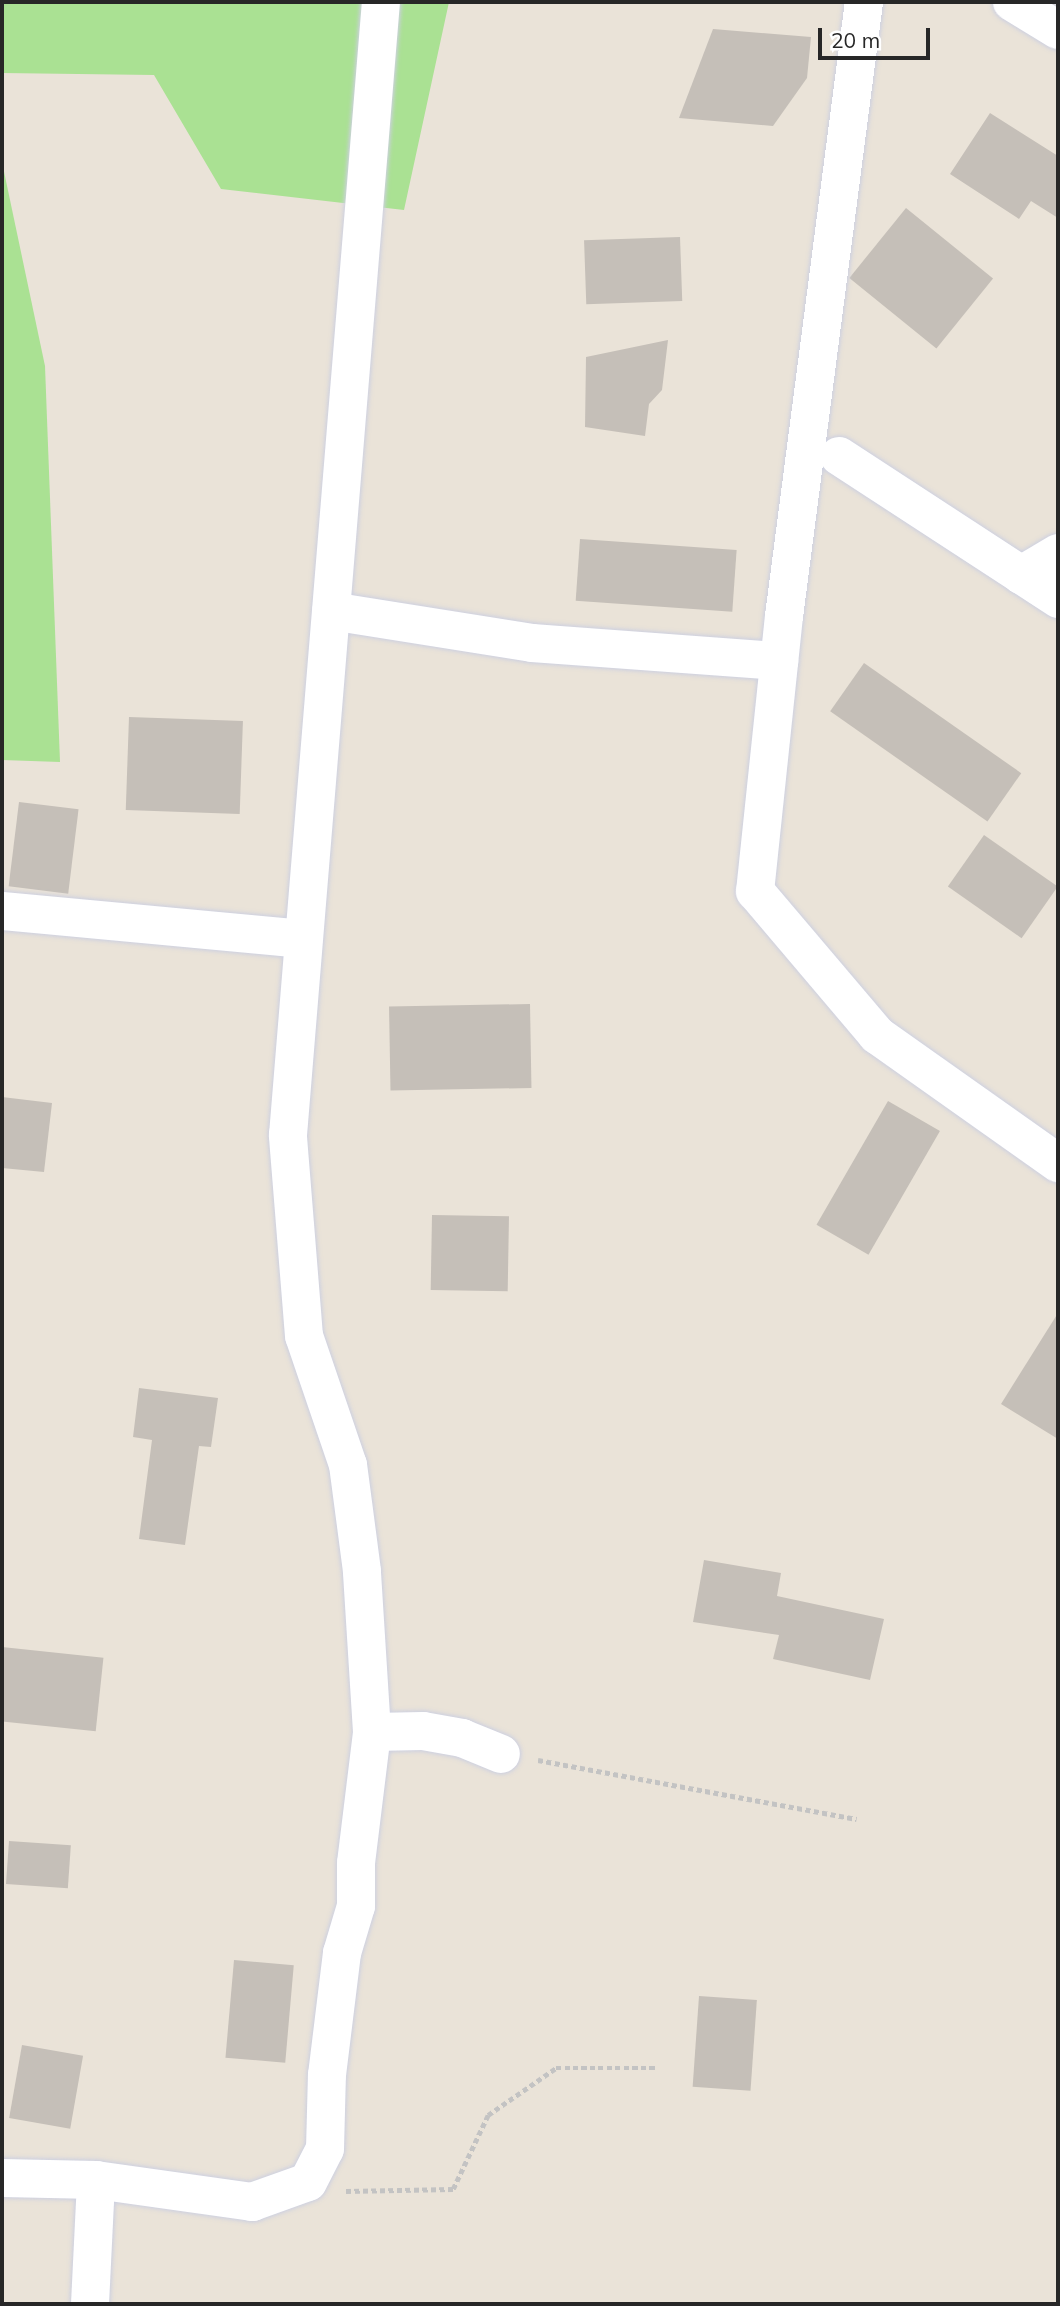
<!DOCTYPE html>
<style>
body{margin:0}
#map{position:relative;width:1060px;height:2306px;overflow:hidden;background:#eae3d8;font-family:Mulish,sans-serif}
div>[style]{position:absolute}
.green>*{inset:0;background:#aae193}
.building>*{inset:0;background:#c5bfb8;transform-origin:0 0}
.path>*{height:4.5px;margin-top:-2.25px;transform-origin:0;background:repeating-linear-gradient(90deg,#c3c3c3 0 5px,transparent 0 8.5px)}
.roads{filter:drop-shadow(0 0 2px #cdd0e0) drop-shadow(0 0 2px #cdd0e0)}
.street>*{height:38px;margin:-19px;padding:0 19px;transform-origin:19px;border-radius:19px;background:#fff}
span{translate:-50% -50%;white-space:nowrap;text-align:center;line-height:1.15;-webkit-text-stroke:5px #fff;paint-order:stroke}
.frame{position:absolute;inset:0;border:4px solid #272727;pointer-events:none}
.scale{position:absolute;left:818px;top:28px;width:112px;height:32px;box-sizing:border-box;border:4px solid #272727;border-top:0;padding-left:9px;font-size:21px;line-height:24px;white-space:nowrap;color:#272727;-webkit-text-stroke:5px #fff;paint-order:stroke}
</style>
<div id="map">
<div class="green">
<div style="clip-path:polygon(2px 2px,449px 2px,404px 210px,221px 189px,154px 75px,2px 73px)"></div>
<div style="clip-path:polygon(2px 162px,45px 366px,60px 762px,2px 760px)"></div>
</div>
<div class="building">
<div style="clip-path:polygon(713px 29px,811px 37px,807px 78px,773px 126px,679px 118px)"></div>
<div style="clip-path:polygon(990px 113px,1058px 156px,1058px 218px,1031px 201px,1019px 219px,950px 174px)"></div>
<div style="left:906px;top:208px;width:112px;height:90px;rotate:39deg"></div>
<div style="left:680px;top:237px;width:64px;height:96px;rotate:88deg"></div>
<div style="clip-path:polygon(668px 340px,662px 390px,649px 404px,645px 436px,585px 427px,586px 357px)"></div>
<div style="left:580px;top:539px;width:157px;height:62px;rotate:4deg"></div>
<div style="left:864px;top:663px;width:192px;height:59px;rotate:35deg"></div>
<div style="left:129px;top:717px;width:114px;height:93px;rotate:2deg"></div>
<div style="left:19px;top:802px;width:60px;height:85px;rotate:7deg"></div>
<div style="left:984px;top:835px;width:90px;height:63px;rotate:35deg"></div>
<div style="left:530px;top:1004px;width:84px;height:141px;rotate:89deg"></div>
<div style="clip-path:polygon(2px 1097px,52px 1103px,44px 1172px,2px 1168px)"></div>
<div style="left:888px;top:1101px;width:60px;height:143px;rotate:30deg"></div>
<div style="left:432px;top:1215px;width:77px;height:75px;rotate:1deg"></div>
<div style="clip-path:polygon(1058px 1313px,1058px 1439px,1001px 1404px)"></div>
<div style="clip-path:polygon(139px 1388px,218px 1398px,211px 1447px,199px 1446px,185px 1545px,139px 1539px,152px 1440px,133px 1437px)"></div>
<div style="clip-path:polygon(704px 1560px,781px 1573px,777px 1596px,884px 1619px,870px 1680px,773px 1659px,779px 1635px,693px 1622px)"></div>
<div style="left:2px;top:1647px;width:102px;height:74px;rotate:6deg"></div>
<div style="left:9px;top:1841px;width:62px;height:43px;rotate:4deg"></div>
<div style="left:234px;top:1960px;width:60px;height:98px;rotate:5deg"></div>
<div style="left:699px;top:1996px;width:58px;height:91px;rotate:4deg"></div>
<div style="left:22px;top:2045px;width:62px;height:74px;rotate:10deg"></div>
</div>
<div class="path">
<div style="left:538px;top:1760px;width:324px;rotate:10.5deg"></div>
<div style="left:346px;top:2191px;width:107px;rotate:-1.1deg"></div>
<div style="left:453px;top:2189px;width:82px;rotate:-64.7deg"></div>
<div style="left:488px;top:2115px;width:83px;rotate:-34.7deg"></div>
<div style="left:556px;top:2068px;width:102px"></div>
</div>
<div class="roads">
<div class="street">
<div style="left:864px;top:2px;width:619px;rotate:97.42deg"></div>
<div style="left:784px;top:616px;width:277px;rotate:96deg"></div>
<div style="left:755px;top:891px;width:189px;rotate:49.7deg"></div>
<div style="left:877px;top:1035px;width:222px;rotate:35.3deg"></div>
<div style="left:1012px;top:2px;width:54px;rotate:31.3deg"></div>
<div style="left:839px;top:456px;width:262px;rotate:33.1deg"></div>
<div style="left:1021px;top:575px;width:43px;rotate:-30.7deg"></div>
<div style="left:331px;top:611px;width:204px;rotate:9deg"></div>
<div style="left:532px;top:643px;width:248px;rotate:4.2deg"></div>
<div style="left:2px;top:911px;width:300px;rotate:5.3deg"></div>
<div style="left:372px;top:1732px;width:51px;rotate:-1.1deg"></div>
<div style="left:423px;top:1731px;width:40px;rotate:10deg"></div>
<div style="left:462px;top:1738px;width:42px;rotate:22.3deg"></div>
<div style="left:2px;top:2178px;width:94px;rotate:1.2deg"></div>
<div style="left:96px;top:2180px;width:158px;rotate:8deg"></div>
<div style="left:252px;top:2202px;width:59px;rotate:-19.7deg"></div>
<div style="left:308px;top:2182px;width:37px;rotate:-63deg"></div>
<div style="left:325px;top:2149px;width:74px;rotate:-88.5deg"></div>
<div style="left:327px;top:2075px;width:123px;rotate:-83deg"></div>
<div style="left:342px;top:1953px;width:49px;rotate:-73.4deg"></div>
<div style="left:356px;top:1906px;width:43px;rotate:-90deg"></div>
<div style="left:356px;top:1863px;width:132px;rotate:-83deg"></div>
<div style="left:372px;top:1732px;width:161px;rotate:-93.6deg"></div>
<div style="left:362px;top:1571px;width:107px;rotate:-97.5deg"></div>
<div style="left:348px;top:1465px;width:136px;rotate:-108.8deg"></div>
<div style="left:304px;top:1336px;width:202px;rotate:-94.6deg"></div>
<div style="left:288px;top:1135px;width:1137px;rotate:-85.31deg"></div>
<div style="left:90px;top:2304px;width:124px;rotate:-87.2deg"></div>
</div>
</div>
<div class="frame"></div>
<div class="scale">20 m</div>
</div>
